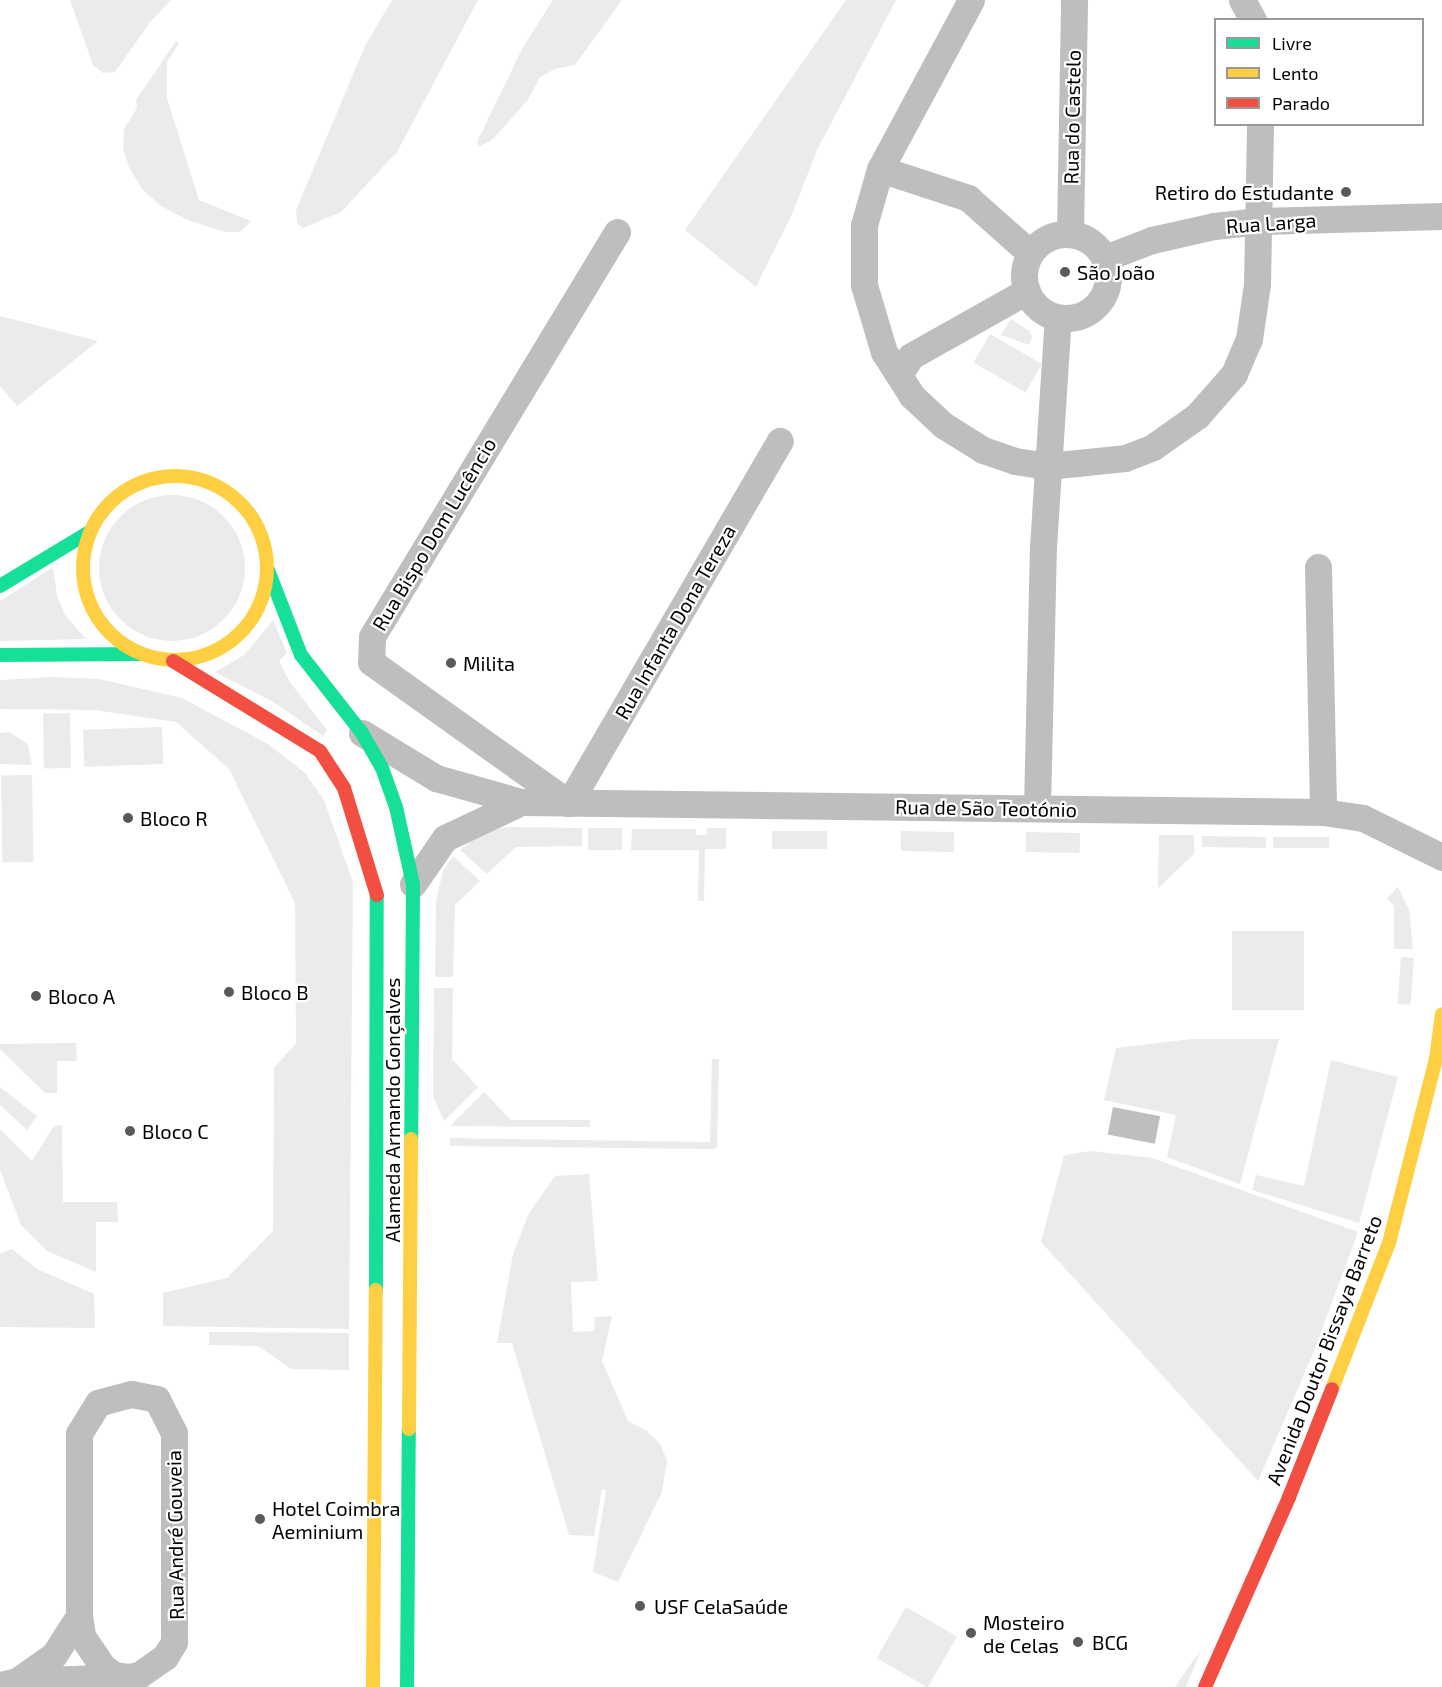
<!DOCTYPE html>
<meta charset="utf-8">
<style>
body{margin:0}
#map{position:relative;width:1442px;height:1687px;overflow:hidden;background:#fff;font-family:"Exo 2",sans-serif}
div>[style]{position:absolute}
.green>*{inset:0;background:#ebebeb;transform-origin:0 0}
.round{border-radius:50%}
.water>*{inset:0;background:#bebebe;transform-origin:0 0}
.street>*{height:27px;margin:-13.5px;padding:0 13.5px;transform-origin:13.5px;border-radius:13.5px;background:#bebebe}
.street>.ring{margin:-13.5px;padding:0;box-sizing:content-box;background:none;border:27px solid #bebebe;border-radius:50%}
.fast>*{height:14px;margin:-7px;padding:0 7px;transform-origin:7px;border-radius:7px;background:#16e098}
.slow>*{height:14px;margin:-7px;padding:0 7px;transform-origin:7px;border-radius:7px;background:#ffcf43}
.slow>.ring{margin:-7px;padding:0;box-sizing:content-box;background:none;border:14px solid #ffcf43;border-radius:50%}
.jam>*{height:14px;margin:-7px;padding:0 7px;transform-origin:7px;border-radius:7px;background:#f24e42}
.dots>*{width:16px;height:16px;translate:-50% -50%;box-sizing:border-box;border:3px solid #fff;border-radius:50%}
span{translate:-50% -50%;white-space:nowrap;text-align:center;line-height:1.15;-webkit-text-stroke:4.5px #fff;paint-order:stroke}
.street-label{font-size:20px;color:#000}
.poi-label{font-size:20px;color:#000}
.right{translate:-100% -50%;text-align:right}
.left{translate:0 -50%;text-align:left}
.legend{position:absolute;left:1214px;top:18px;width:210px;height:108px;box-sizing:border-box;background:#fff;border:2px solid #999;margin:0;padding:8px 10px;list-style:none;font-size:18px;color:#000}
.legend li{display:flex;align-items:center;gap:12px;height:30px}
.legend b{width:30px;border:2px solid #999}
</style>
<div id="map">
<div class="green">
<div style="clip-path:polygon(70px 0,171px 0,151px 21px,115px 72px,103px 73px,93px 65px)"></div>
<div style="clip-path:polygon(392px 0,478px 0,397px 152px,341px 212px,303px 228px,297px 223px,296px 210px,365px 46px)"></div>
<div style="clip-path:polygon(553px 0,622px 0,575px 65px,555px 69px,540px 77px,528px 100px,493px 139px,479px 147px,477px 142px,522px 49px)"></div>
<div style="clip-path:polygon(846px 0,896px 0,818px 148px,792px 214px,756px 287px,685px 230px)"></div>
<div style="clip-path:polygon(176px 41px,179px 43px,167px 62px,167px 98px,199px 200px,251px 221px,240px 232px,225px 232px,188px 220px,161px 206px,142px 189px,129px 167px,123px 149px,124px 129px,137px 108px,136px 100px)"></div>
<div style="clip-path:polygon(0 316px,98px 341px,17px 406px,0 386px)"></div>
<div style="clip-path:polygon(1011px 319px,1029px 331px,1032px 337px,1029px 345px,1001px 335px)"></div>
<div style="left:990px;top:334px;width:60px;height:33px;rotate:30deg"></div>
<div class="round" style="left:99px;top:495px;width:146px;height:146px"></div>
<div style="clip-path:polygon(53px 567px,57px 596px,65px 615px,86px 639px,0 641px,0 601px)"></div>
<div style="clip-path:polygon(273px 620px,287px 653px,279px 661px,289px 681px,327px 730px,323px 736px,273px 702px,215px 672px,244px 655px)"></div>
<div style="clip-path:polygon(53px 677px,99px 679px,182px 698px,268px 744px,305px 773px,324px 800px,353px 882px,349px 1329px,163px 1326px,163px 1293px,227px 1278px,273px 1231px,274px 1068px,296px 1043px,295px 903px,229px 769px,176px 722px,94px 710px,0 709px,0 680px)"></div>
<div style="left:70px;top:713px;width:55px;height:27px;rotate:89deg"></div>
<div style="left:162px;top:727px;width:37px;height:79px;rotate:88deg"></div>
<div style="clip-path:polygon(9px 732px,28px 744px,32px 765px,0 764px,0 733px)"></div>
<div style="left:32px;top:775px;width:87px;height:31px;rotate:89deg"></div>
<div style="clip-path:polygon(507px 827px,582px 828px,582px 846px,516px 847px,487px 874px,460px 850px,484px 832px)"></div>
<div style="left:588px;top:828px;width:34px;height:22px"></div>
<div style="clip-path:polygon(707px 828px,726px 828px,726px 849px,705px 849px,704px 901px,698px 901px,699px 850px,631px 850px,632px 829px,696px 829px,696px 835px,706px 835px)"></div>
<div style="left:772px;top:831px;width:55px;height:18px"></div>
<div style="left:901px;top:831px;width:53px;height:20px;rotate:1deg"></div>
<div style="left:1026px;top:832px;width:54px;height:20px;rotate:1deg"></div>
<div style="clip-path:polygon(1159px 835px,1194px 835px,1194px 854px,1158px 888px)"></div>
<div style="left:1202px;top:836px;width:64px;height:11px;rotate:1deg"></div>
<div style="left:1273px;top:837px;width:56px;height:11px"></div>
<div style="clip-path:polygon(453px 856px,480px 881px,455px 905px,453px 977px,435px 977px,436px 901px,443px 871px)"></div>
<div style="clip-path:polygon(1398px 887px,1409px 910px,1413px 949px,1394px 949px,1394px 906px,1387px 898px)"></div>
<div style="left:1232px;top:931px;width:72px;height:79px"></div>
<div style="left:1401px;top:957px;width:13px;height:47px;rotate:4deg"></div>
<div style="clip-path:polygon(434px 988px,453px 988px,452px 1059px,478px 1087px,444px 1121px,433px 1096px)"></div>
<div style="clip-path:polygon(1192px 1039px,1279px 1039px,1240px 1184px,1167px 1157px,1176px 1115px,1104px 1100px,1116px 1048px)"></div>
<div style="clip-path:polygon(76px 1043px,77px 1061px,57px 1061px,57px 1093px,45px 1093px,0 1049px,0 1044px)"></div>
<div style="clip-path:polygon(712px 1059px,719px 1059px,717px 1147px,714px 1149px,450px 1146px,450px 1138px,710px 1142px)"></div>
<div style="clip-path:polygon(1331px 1060px,1398px 1077px,1359px 1223px,1252px 1190px,1256px 1175px,1304px 1186px)"></div>
<div style="clip-path:polygon(0 1087px,37px 1116px,27px 1130px,0 1105px)"></div>
<div style="clip-path:polygon(484px 1092px,511px 1120px,590px 1120px,590px 1127px,450px 1126px)"></div>
<div style="clip-path:polygon(62px 1125px,63px 1202px,117px 1202px,118px 1222px,96px 1222px,96px 1272px,47px 1251px,21px 1225px,0 1170px,0 1129px,32px 1161px,54px 1126px)"></div>
<div style="clip-path:polygon(1091px 1151px,1152px 1158px,1358px 1232px,1312px 1356px,1258px 1481px,1041px 1242px,1064px 1155px)"></div>
<div style="clip-path:polygon(589px 1174px,598px 1281px,571px 1282px,573px 1332px,594px 1331px,595px 1317px,612px 1316px,602px 1361px,628px 1421px,647px 1431px,660px 1444px,667px 1460px,662px 1492px,618px 1582px,593px 1572px,606px 1490px,602px 1489px,594px 1536px,569px 1535px,512px 1343px,497px 1343px,513px 1254px,529px 1213px,555px 1176px)"></div>
<div style="clip-path:polygon(12px 1249px,37px 1269px,94px 1294px,95px 1328px,0 1327px,0 1254px)"></div>
<div style="clip-path:polygon(209px 1332px,349px 1333px,349px 1370px,291px 1369px,258px 1346px,209px 1345px)"></div>
<div style="left:906px;top:1607px;width:59px;height:59px;rotate:30deg"></div>
<div style="clip-path:polygon(1201px 1650px,1186px 1687px,1175px 1687px,1192px 1662px)"></div>
</div>
<div class="water">
<div style="left:1113px;top:1107px;width:48px;height:28px;rotate:11deg"></div>
</div>
<div class="street">
<div style="left:971px;top:0;width:192px;rotate:118.3deg"></div>
<div style="left:880px;top:169px;width:58px;rotate:105.9deg"></div>
<div style="left:864px;top:225px;width:60px;rotate:90deg"></div>
<div style="left:864px;top:285px;width:70px;rotate:73.4deg"></div>
<div style="left:884px;top:352px;width:52px;rotate:57.5deg"></div>
<div style="left:912px;top:396px;width:42px;rotate:43.1deg"></div>
<div style="left:943px;top:425px;width:47px;rotate:32deg"></div>
<div style="left:983px;top:450px;width:34px;rotate:19deg"></div>
<div style="left:1015px;top:461px;width:33px;rotate:9deg"></div>
<div style="left:1048px;top:466px;width:77px;rotate:-5.9deg"></div>
<div style="left:1125px;top:458px;width:30px;rotate:-21deg"></div>
<div style="left:1153px;top:447px;width:54px;rotate:-35.2deg"></div>
<div style="left:1197px;top:416px;width:56px;rotate:-48.6deg"></div>
<div style="left:1234px;top:374px;width:38px;rotate:-67deg"></div>
<div style="left:1249px;top:339px;width:56px;rotate:-81.7deg"></div>
<div style="left:1257px;top:284px;width:160px;rotate:-88.9deg"></div>
<div style="left:1242px;top:0;width:23px;rotate:61deg"></div>
<div style="left:880px;top:169px;width:93px;rotate:18.2deg"></div>
<div style="left:968px;top:198px;width:83px;rotate:41.6deg"></div>
<div style="left:617px;top:232px;width:473px;rotate:121.2deg"></div>
<div style="left:372px;top:637px;width:25px;rotate:92deg"></div>
<div style="left:371px;top:662px;width:243px;rotate:35.5deg"></div>
<div style="left:569px;top:803px;width:419px;rotate:-59.8deg"></div>
<div style="left:1070px;top:234px;width:234px;rotate:-89deg"></div>
<div class="ring" style="left:1024px;top:234px;width:57px;height:57px"></div>
<div style="left:1105px;top:258px;width:50px;rotate:-21deg"></div>
<div style="left:1152px;top:240px;width:64px;rotate:-12.7deg"></div>
<div style="left:1214px;top:226px;width:46px;rotate:-6.2deg"></div>
<div style="left:1260px;top:221px;width:182px;rotate:-1.6deg"></div>
<div style="left:899px;top:375px;width:22px;rotate:-58deg"></div>
<div style="left:911px;top:356px;width:133px;rotate:-29.3deg"></div>
<div style="left:1318px;top:567px;width:245px;rotate:88.8deg"></div>
<div style="left:362px;top:733px;width:87px;rotate:31.3deg"></div>
<div style="left:436px;top:778px;width:88px;rotate:15.8deg"></div>
<div style="left:521px;top:802px;width:802px;rotate:0.71deg"></div>
<div style="left:1323px;top:812px;width:40px;rotate:8.5deg"></div>
<div style="left:1363px;top:818px;width:88px;rotate:26.3deg"></div>
<div style="left:1037px;top:808px;width:261px;rotate:-88.7deg"></div>
<div style="left:1043px;top:547px;width:230px;rotate:-86.3deg"></div>
<div style="left:413px;top:884px;width:56px;rotate:-55.2deg"></div>
<div style="left:445px;top:838px;width:84px;rotate:-25.3deg"></div>
<div style="left:17px;top:1681px;width:45px;rotate:-35.1deg"></div>
<div style="left:54px;top:1655px;width:46px;rotate:-57.3deg"></div>
<div style="left:0;top:1685px;width:17px;rotate:-13deg"></div>
<div style="left:17px;top:1681px;width:111px;rotate:-2.1deg"></div>
<div style="left:128px;top:1677px;width:11px;rotate:-10deg"></div>
<div style="left:139px;top:1675px;width:32px;rotate:-35deg"></div>
<div style="left:165px;top:1657px;width:17px;rotate:-59deg"></div>
<div style="left:174px;top:1642px;width:209px;rotate:-90deg"></div>
<div style="left:174px;top:1433px;width:38px;rotate:-117deg"></div>
<div style="left:157px;top:1399px;width:26px;rotate:-169deg"></div>
<div style="left:131px;top:1394px;width:34px;rotate:165deg"></div>
<div style="left:98px;top:1403px;width:36px;rotate:122deg"></div>
<div style="left:79px;top:1434px;width:182px;rotate:90deg"></div>
<div style="left:79px;top:1616px;width:20px;rotate:81deg"></div>
<div style="left:82px;top:1636px;width:37px;rotate:56deg"></div>
<div style="left:103px;top:1667px;width:14px;rotate:36deg"></div>
<div style="left:114px;top:1675px;width:14px;rotate:8deg"></div>
</div>
<div class="fast">
<div style="left:268px;top:570px;width:91px;rotate:68.8deg"></div>
<div style="left:301px;top:655px;width:99px;rotate:52deg"></div>
<div style="left:362px;top:733px;width:40px;rotate:60.3deg"></div>
<div style="left:382px;top:768px;width:41px;rotate:70.3deg"></div>
<div style="left:396px;top:807px;width:79px;rotate:77.6deg"></div>
<div style="left:413px;top:884px;width:255px;rotate:90.4deg"></div>
<div style="left:0;top:586px;width:104px;rotate:-31.2deg"></div>
<div style="left:0;top:655px;width:139px;rotate:-0.4deg"></div>
<div style="left:376px;top:1290px;width:395px;rotate:-89.9deg"></div>
<div style="left:407px;top:1687px;width:258px;rotate:-89.6deg"></div>
</div>
<div class="slow">
<div class="ring" style="left:83px;top:476px;width:170px;height:170px"></div>
<div style="left:1332px;top:1389px;width:157px;rotate:-68.7deg"></div>
<div style="left:1389px;top:1243px;width:190px;rotate:-75.7deg"></div>
<div style="left:1436px;top:1059px;width:45px;rotate:-82.4deg"></div>
<div style="left:409px;top:1429px;width:290px;rotate:-89.6deg"></div>
<div style="left:373px;top:1687px;width:397px;rotate:-89.6deg"></div>
</div>
<div class="jam">
<div style="left:173px;top:661px;width:172px;rotate:31.5deg"></div>
<div style="left:320px;top:751px;width:44px;rotate:57deg"></div>
<div style="left:344px;top:788px;width:112px;rotate:72.9deg"></div>
<div style="left:1205px;top:1687px;width:208px;rotate:-66.1deg"></div>
<div style="left:1289px;top:1497px;width:116px;rotate:-68.3deg"></div>
</div>
<div class="dots">
<div style="left:1346px;top:192px;background:#595959"></div>
<div style="left:1065px;top:272px;background:#595959"></div>
<div style="left:451px;top:663px;background:#595959"></div>
<div style="left:128px;top:818px;background:#595959"></div>
<div style="left:229px;top:992px;background:#595959"></div>
<div style="left:36px;top:996px;background:#595959"></div>
<div style="left:130px;top:1131px;background:#595959"></div>
<div style="left:260px;top:1519px;background:#595959"></div>
<div style="left:640px;top:1606px;background:#595959"></div>
<div style="left:971px;top:1633px;background:#595959"></div>
<div style="left:1078px;top:1642px;background:#595959"></div>
</div>
<div class="street-label">
<span style="left:1072px;top:117px;rotate:-89deg">Rua do Castelo</span>
<span style="left:1271px;top:223px;rotate:-4deg">Rua Larga</span>
<span style="left:434px;top:534px;rotate:-59deg">Rua Bispo Dom Lucêncio</span>
<span style="left:675px;top:622px;rotate:-60deg">Rua Infanta Dona Tereza</span>
<span style="left:986px;top:808px;rotate:1deg">Rua de São Teotónio</span>
<span style="left:392px;top:1110px;rotate:-90deg">Alameda Armando Gonçalves</span>
<span style="left:1324px;top:1350px;rotate:-69deg">Avenida Doutor Bissaya Barreto</span>
<span style="left:175px;top:1535px;rotate:-91deg">Rua André Gouveia</span>
</div>
<div class="poi-label">
<span class="right" style="left:1334px;top:192px">Retiro do Estudante</span>
<span class="left" style="left:1077px;top:272px">São João</span>
<span class="left" style="left:463px;top:663px">Milita</span>
<span class="left" style="left:140px;top:818px">Bloco R</span>
<span class="left" style="left:241px;top:992px">Bloco B</span>
<span class="left" style="left:48px;top:996px">Bloco A</span>
<span class="left" style="left:142px;top:1131px">Bloco C</span>
<span class="left" style="left:272px;top:1520px">Hotel Coimbra<br>Aeminium</span>
<span class="left" style="left:654px;top:1606px">USF CelaSaúde</span>
<span class="left" style="left:983px;top:1634px">Mosteiro<br>de Celas</span>
<span class="left" style="left:1092px;top:1642px">BCG</span>
</div>
<ul class="legend">
<li><b style="height:8px;background:#16e098"></b>Livre</li>
<li><b style="height:8px;background:#ffcf43"></b>Lento</li>
<li><b style="height:8px;background:#f24e42"></b>Parado</li>
</ul>
</div>
